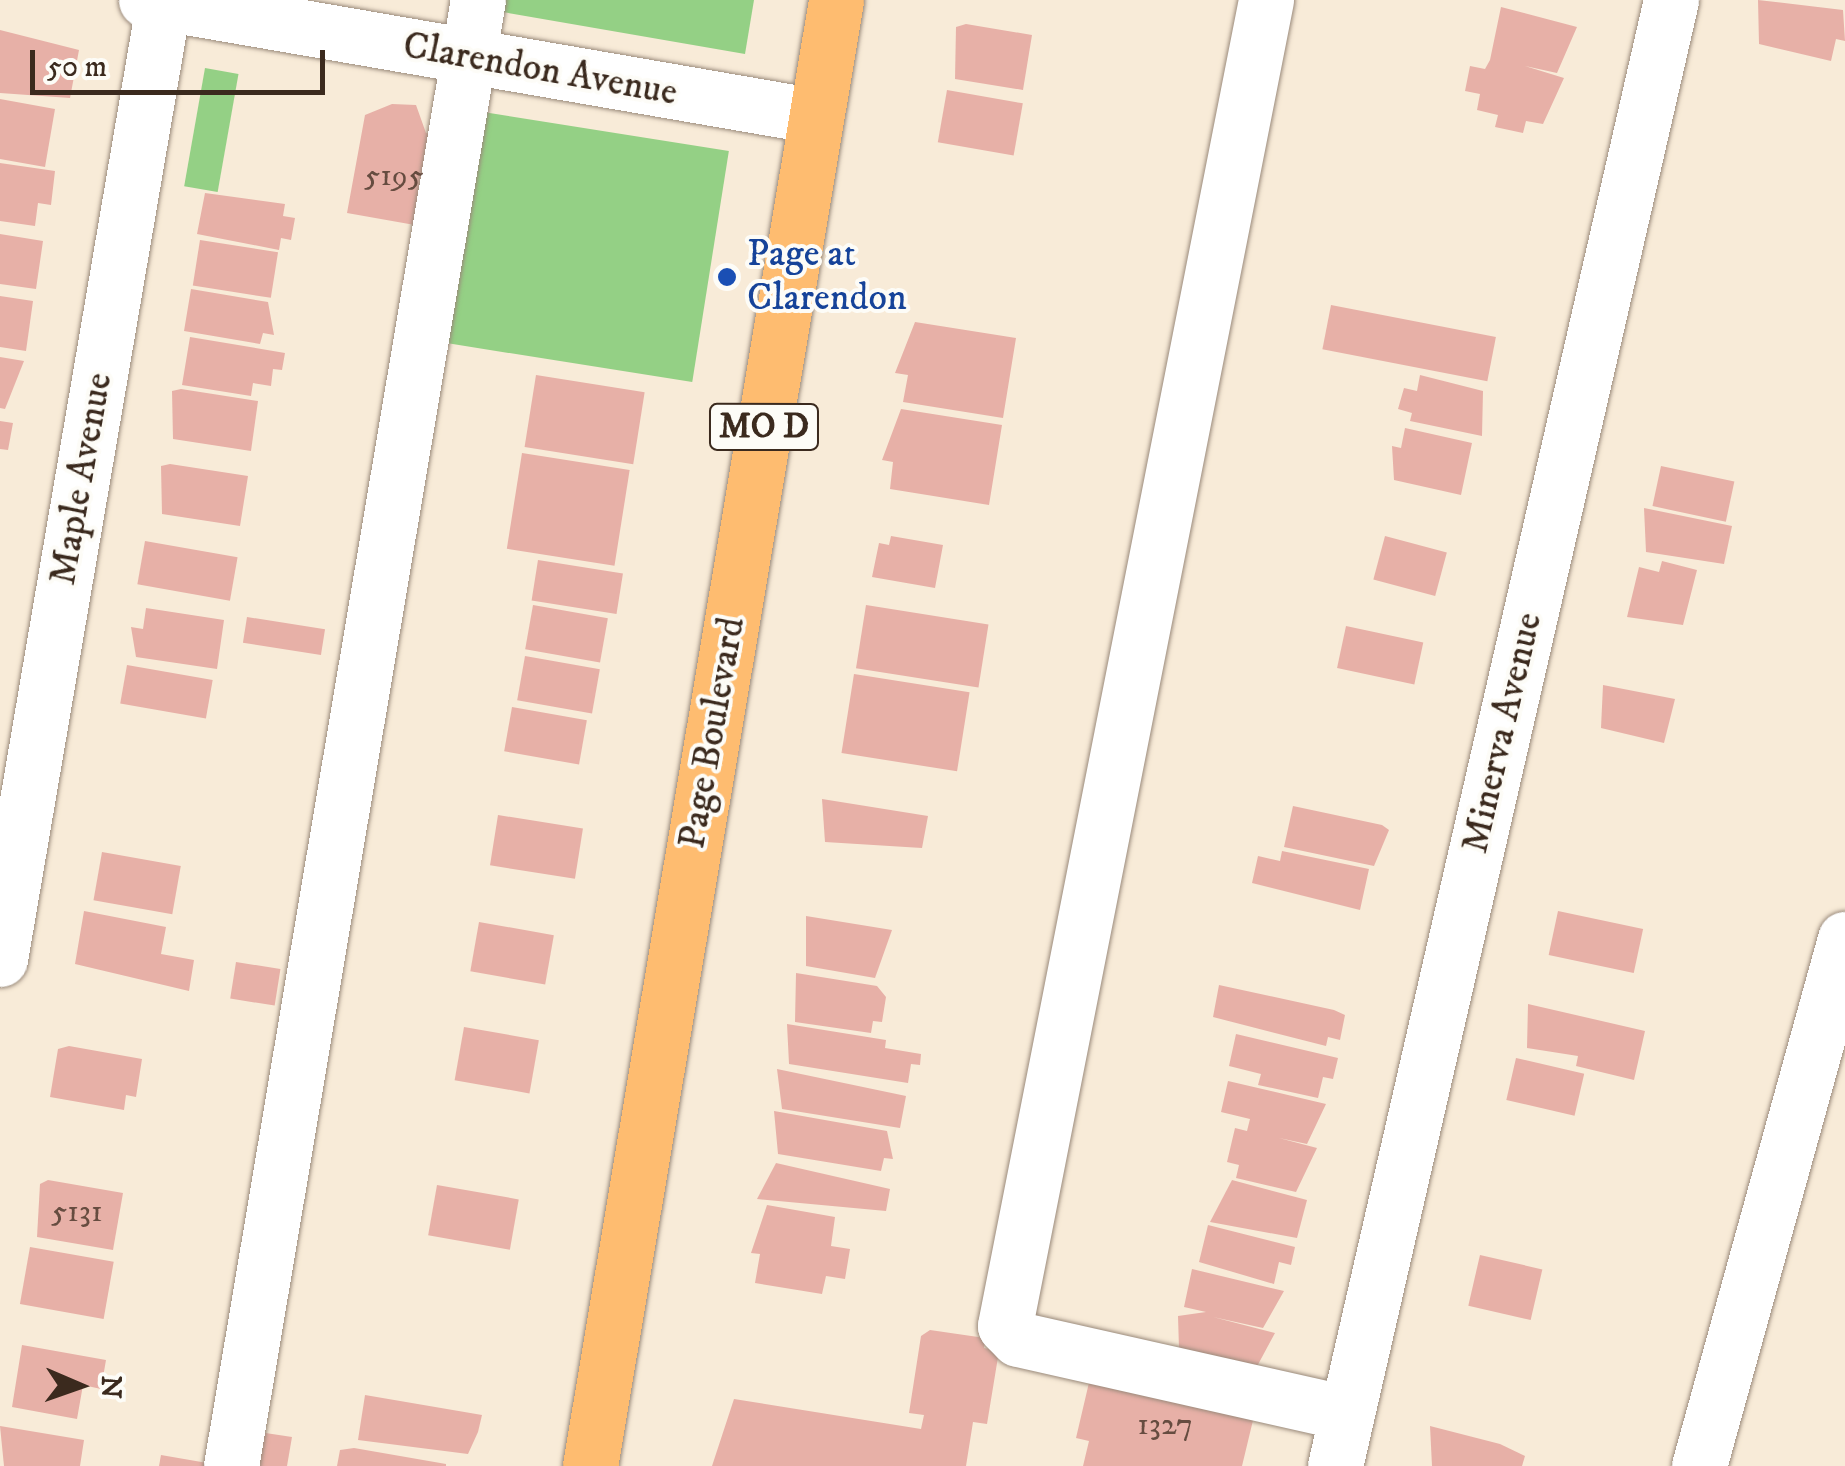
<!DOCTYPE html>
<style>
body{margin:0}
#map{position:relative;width:1845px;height:1466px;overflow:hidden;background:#f8ebd8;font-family:"IM FELL DW Pica",serif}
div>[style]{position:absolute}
.green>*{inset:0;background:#94d085;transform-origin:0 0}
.building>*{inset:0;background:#e7b0a7;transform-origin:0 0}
.roads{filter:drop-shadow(0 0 2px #9a8a7b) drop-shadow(0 0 2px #9a8a7b)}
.minor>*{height:55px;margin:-27.5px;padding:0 27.5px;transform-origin:27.5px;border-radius:27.5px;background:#fff}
.major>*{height:55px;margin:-27.5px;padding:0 27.5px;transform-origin:27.5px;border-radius:27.5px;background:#febc70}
.dots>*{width:28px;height:28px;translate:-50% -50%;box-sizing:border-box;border:5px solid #fdfcf7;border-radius:50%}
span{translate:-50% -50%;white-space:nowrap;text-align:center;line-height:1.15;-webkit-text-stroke:8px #fdfcf7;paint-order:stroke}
.number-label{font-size:32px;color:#664c40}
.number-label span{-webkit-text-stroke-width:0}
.shield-label span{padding:2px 8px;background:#fdfcf7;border:2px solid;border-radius:8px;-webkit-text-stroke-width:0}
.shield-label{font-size:35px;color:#3b2a1e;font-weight:700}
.street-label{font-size:38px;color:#3b2a1e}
.transit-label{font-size:38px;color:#164399}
.left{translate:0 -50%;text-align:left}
.north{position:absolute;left:30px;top:1336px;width:100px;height:100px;-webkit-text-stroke:8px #fdfcf7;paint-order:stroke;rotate:92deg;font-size:28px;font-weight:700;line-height:40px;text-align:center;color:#3b2a1e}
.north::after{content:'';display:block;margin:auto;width:35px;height:45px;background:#3b2a1e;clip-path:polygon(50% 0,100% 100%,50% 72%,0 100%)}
.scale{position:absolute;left:30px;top:50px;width:295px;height:45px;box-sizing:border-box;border:5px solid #3b2a1e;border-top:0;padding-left:12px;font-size:30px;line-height:35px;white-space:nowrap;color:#3b2a1e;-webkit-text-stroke:8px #fdfcf7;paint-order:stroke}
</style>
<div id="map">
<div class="green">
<div style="clip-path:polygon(493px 0,754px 0,745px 54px,491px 10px)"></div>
<div style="left:205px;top:68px;width:34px;height:120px;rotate:10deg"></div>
<div style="left:477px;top:111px;width:255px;height:234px;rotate:9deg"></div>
</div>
<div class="building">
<div style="clip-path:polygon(1758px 0,1843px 10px,1845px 41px,1836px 39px,1831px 61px,1759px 44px)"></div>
<div style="clip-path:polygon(1501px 7px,1577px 27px,1557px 73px,1525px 66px,1564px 78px,1543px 124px,1526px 121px,1523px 133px,1495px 127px,1498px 115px,1477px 110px,1480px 94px,1465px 91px,1470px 66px,1485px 69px,1490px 60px)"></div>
<div style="clip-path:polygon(966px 24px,1032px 35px,1023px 90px,955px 79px,956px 27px)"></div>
<div style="clip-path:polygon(0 30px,79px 50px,70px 98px,0 93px)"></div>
<div style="left:947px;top:90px;width:77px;height:53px;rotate:10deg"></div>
<div style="clip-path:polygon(0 99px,55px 109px,45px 167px,0 159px)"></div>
<div style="clip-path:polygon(392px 104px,416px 105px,426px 133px,441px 136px,426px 227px,347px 213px,365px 115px)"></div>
<div style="clip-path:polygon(0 163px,55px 171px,51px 205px,38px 203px,35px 226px,0 221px)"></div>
<div style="clip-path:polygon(205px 193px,285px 204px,283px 216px,295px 218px,291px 240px,281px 238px,279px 250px,197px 234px)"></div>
<div style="clip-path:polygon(0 234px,43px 241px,36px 289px,0 284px)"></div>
<div style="left:200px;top:240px;width:79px;height:46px;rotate:9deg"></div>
<div style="clip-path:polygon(191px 289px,268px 302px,274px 335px,263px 333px,260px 344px,184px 331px)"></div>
<div style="clip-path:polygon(0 296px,33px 301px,26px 351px,0 347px)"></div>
<div style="left:1331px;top:305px;width:168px;height:45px;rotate:11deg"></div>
<div style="clip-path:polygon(915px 322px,1016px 338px,1003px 418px,903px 402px,908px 375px,895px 373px)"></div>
<div style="clip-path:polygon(190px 337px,285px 353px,282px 370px,273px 369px,271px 386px,253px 383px,251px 396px,182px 385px)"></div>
<div style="clip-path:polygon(0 357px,24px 361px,5px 409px,0 408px)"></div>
<div style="left:536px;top:375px;width:110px;height:73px;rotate:9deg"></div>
<div style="clip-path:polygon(1420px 375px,1483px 391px,1482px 436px,1410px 421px,1412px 413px,1398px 409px,1404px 388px,1417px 391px)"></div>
<div style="clip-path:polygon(181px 389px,258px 401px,251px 451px,173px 439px,172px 391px)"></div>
<div style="clip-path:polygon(901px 409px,1002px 425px,989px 505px,890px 489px,893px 462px,882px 460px)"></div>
<div style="clip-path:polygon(0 421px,13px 423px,8px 450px,0 449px)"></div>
<div style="clip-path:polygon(1405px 428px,1472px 443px,1461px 495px,1394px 480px,1392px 446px,1401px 448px)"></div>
<div style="left:522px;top:453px;width:109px;height:97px;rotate:9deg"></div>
<div style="clip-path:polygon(170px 464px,248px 476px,240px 526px,162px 514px,161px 466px)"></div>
<div style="left:1661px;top:466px;width:75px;height:41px;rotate:12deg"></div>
<div style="clip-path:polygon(1644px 508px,1732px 526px,1724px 564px,1646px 552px)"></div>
<div style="clip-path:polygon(891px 536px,943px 545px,935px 588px,872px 577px,879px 543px,889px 545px)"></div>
<div style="left:1385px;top:536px;width:64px;height:45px;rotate:15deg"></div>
<div style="left:145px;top:541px;width:94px;height:44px;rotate:10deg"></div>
<div style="left:538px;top:560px;width:86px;height:41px;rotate:9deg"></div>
<div style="clip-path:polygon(1662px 561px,1697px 570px,1683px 625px,1627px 617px,1639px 567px,1659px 572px)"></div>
<div style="left:533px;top:605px;width:76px;height:45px;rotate:10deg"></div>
<div style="left:866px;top:605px;width:124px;height:64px;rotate:9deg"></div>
<div style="clip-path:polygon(146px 608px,224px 620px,217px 669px,136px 657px,131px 627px,143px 629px)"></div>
<div style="left:247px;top:617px;width:79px;height:26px;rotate:9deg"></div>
<div style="left:1346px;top:626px;width:79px;height:43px;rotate:12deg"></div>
<div style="left:525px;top:656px;width:76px;height:45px;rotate:10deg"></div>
<div style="left:127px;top:665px;width:87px;height:39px;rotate:10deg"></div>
<div style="left:854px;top:674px;width:117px;height:80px;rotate:9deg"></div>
<div style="clip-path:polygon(1603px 685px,1675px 699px,1664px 743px,1601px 728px)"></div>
<div style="left:512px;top:707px;width:76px;height:45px;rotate:10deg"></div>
<div style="clip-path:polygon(822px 799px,928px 816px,922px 848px,825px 842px)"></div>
<div style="clip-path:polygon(1293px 806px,1382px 825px,1389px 830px,1374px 866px,1284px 847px)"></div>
<div style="left:498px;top:815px;width:86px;height:51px;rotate:9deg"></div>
<div style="clip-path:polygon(1282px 851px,1369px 869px,1360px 910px,1252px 883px,1258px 856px,1280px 861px)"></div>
<div style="left:102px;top:852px;width:80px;height:49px;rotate:10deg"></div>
<div style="clip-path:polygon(84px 911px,166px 927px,161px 954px,194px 960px,189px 991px,75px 964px)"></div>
<div style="left:1558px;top:911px;width:87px;height:45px;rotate:12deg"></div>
<div style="clip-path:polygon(806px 916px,892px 930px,875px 978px,806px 966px)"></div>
<div style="left:479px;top:922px;width:76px;height:50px;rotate:10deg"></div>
<div style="left:236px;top:962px;width:45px;height:37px;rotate:9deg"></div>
<div style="clip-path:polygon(796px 973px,877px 986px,886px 997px,882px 1022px,873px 1021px,871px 1033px,795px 1022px)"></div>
<div style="clip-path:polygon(1219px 985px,1334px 1010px,1345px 1015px,1340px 1040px,1328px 1037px,1326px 1046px,1213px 1017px)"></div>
<div style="clip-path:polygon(1528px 1004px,1645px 1031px,1634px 1080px,1576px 1066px,1578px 1056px,1527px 1048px)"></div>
<div style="clip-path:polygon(787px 1024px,886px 1040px,885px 1048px,921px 1054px,920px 1065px,911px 1064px,908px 1083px,789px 1064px)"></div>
<div style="left:464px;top:1027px;width:76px;height:54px;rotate:10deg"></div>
<div style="clip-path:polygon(1236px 1034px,1338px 1058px,1333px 1079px,1323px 1077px,1318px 1098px,1258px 1085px,1261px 1074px,1229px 1066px)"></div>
<div style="clip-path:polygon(69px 1046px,142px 1059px,136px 1097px,126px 1095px,124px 1110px,50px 1097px,58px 1049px)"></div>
<div style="left:1516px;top:1058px;width:70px;height:43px;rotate:13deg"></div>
<div style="clip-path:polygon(777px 1069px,906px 1096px,900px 1128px,782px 1109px)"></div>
<div style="clip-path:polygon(1228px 1081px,1326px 1104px,1307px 1144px,1279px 1138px,1317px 1148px,1296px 1192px,1236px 1178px,1239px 1165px,1227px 1162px,1235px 1128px,1247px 1131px,1250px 1119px,1221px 1112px)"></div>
<div style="clip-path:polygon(774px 1111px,887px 1131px,893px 1159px,884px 1158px,881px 1171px,778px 1154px)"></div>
<div style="clip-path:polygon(776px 1163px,890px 1189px,886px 1211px,757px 1199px)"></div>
<div style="clip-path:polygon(48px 1180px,123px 1193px,113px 1250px,37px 1237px,40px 1184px)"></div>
<div style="clip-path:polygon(1232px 1180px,1307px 1200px,1297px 1238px,1210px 1222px)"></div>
<div style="left:437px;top:1185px;width:83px;height:51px;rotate:10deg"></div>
<div style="clip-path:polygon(767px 1205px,835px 1217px,831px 1246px,850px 1249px,845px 1279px,826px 1276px,822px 1294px,755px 1283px,760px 1254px,751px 1253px)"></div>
<div style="clip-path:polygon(1208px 1225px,1295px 1247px,1291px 1265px,1279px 1262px,1274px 1284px,1199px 1262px)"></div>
<div style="left:30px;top:1247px;width:85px;height:58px;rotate:10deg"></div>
<div style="left:1480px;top:1255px;width:64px;height:52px;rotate:13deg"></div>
<div style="clip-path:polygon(1192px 1269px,1284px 1291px,1263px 1328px,1213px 1317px,1275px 1333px,1254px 1372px,1179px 1349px,1178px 1316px,1206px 1312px,1184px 1307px)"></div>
<div style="clip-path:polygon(930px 1330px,985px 1338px,984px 1348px,999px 1351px,987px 1424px,973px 1422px,966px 1466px,712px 1466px,734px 1399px,921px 1429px,924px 1415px,909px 1413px,921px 1336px)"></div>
<div style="clip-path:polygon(22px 1345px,106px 1360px,101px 1389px,83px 1385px,77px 1419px,12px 1407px)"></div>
<div style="clip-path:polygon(1091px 1374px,1255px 1412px,1242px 1466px,1083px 1466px,1089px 1441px,1076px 1438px)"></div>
<div style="clip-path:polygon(365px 1395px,482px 1415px,478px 1432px,468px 1454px,358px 1440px)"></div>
<div style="clip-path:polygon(0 1426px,84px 1440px,80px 1466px,4px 1466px)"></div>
<div style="clip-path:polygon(1430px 1426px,1500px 1444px,1525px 1456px,1522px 1466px,1432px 1466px)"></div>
<div style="clip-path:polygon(252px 1431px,292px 1437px,287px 1466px,247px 1466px)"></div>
<div style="clip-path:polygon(354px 1448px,446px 1464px,446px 1466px,337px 1466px,340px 1450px)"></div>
<div style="clip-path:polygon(161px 1455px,213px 1464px,213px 1466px,159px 1466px)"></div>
</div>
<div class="roads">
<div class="minor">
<div style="left:146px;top:0;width:680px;rotate:9.82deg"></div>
<div style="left:1266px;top:0;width:1351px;rotate:101.14deg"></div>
<div style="left:1005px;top:1326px;width:18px;rotate:45deg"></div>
<div style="left:1018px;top:1339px;width:337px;rotate:12.7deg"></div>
<div style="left:0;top:959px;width:973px;rotate:-80.3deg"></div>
<div style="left:231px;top:1466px;width:1487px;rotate:-80.44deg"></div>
<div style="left:1335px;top:1466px;width:1504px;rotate:-77.09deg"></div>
<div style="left:1699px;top:1466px;width:547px;rotate:-74.52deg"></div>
</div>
<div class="major">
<div style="left:590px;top:1466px;width:1486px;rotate:-80.47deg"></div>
</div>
</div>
<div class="dots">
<div style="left:727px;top:277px;background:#1a4fb4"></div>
</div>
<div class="number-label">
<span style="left:394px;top:176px">5195</span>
<span style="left:77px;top:1212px">5131</span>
<span style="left:1165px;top:1425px">1327</span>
</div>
<div class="shield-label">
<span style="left:764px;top:427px">MO D</span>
</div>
<div class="street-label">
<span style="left:540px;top:70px;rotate:10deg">Clarendon Avenue</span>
<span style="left:82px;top:479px;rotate:-80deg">Maple Avenue</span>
<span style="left:713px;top:733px;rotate:-80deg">Page Boulevard</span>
<span style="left:1503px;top:733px;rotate:-77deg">Minerva Avenue</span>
</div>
<div class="transit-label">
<span class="left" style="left:747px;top:277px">Page at<br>Clarendon</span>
</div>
<div class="north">N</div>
<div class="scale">50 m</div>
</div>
